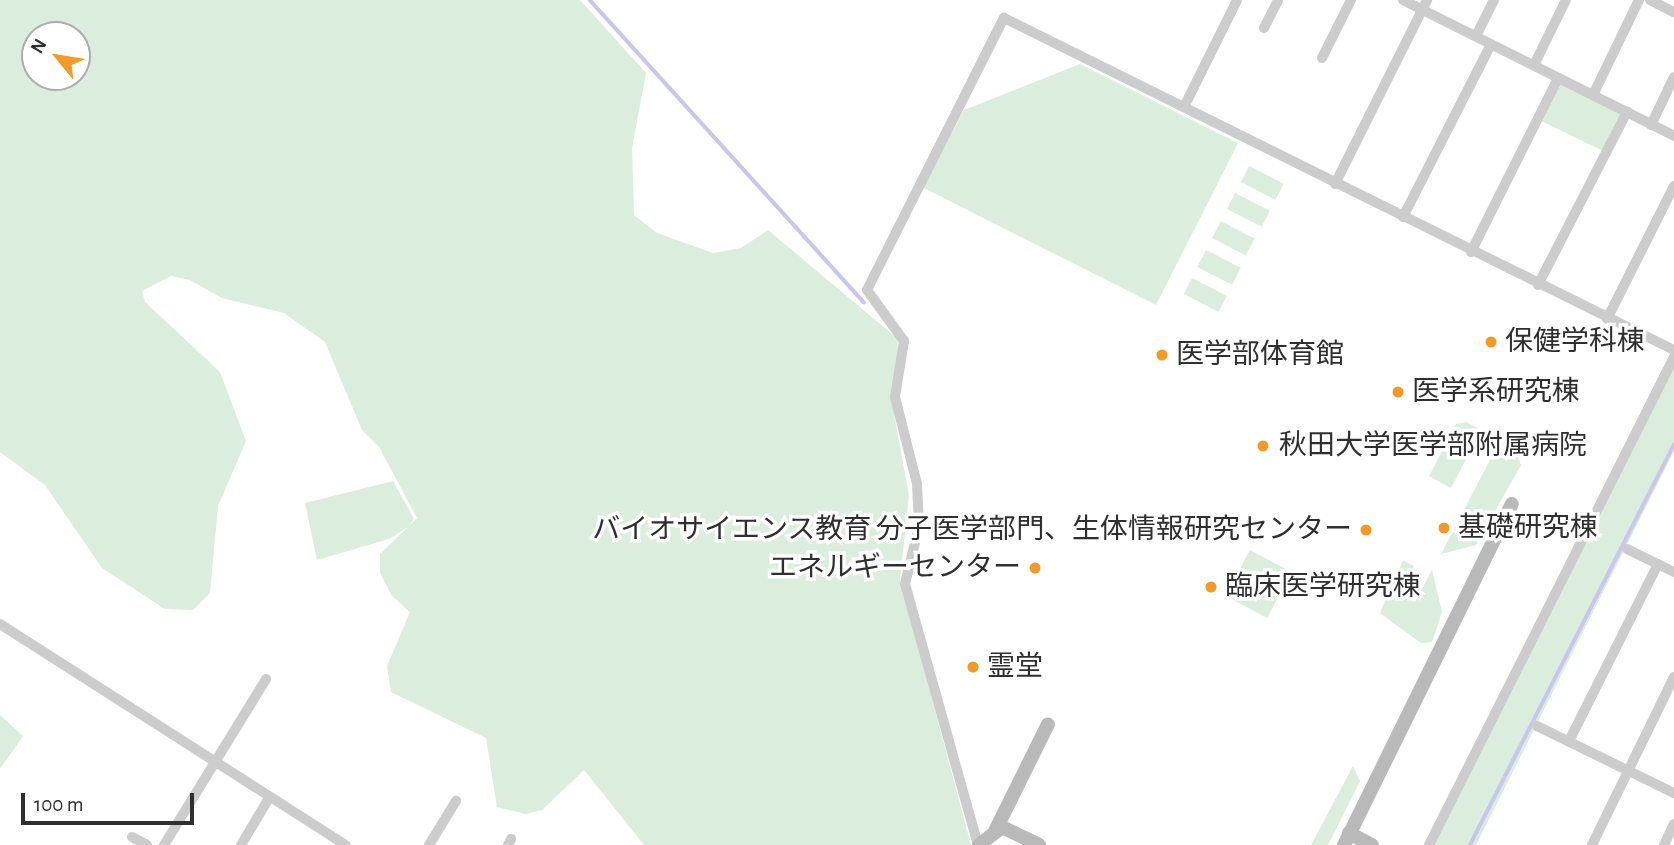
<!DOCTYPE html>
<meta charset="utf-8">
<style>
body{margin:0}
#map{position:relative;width:1674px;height:845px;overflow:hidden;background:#fff;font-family:"Alegreya Sans","Noto Sans JP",sans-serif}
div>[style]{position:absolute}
.green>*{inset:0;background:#dbeddd;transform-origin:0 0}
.stream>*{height:3.5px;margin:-1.75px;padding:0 1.75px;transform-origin:1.75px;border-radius:1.75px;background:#c8c6ee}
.street>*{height:10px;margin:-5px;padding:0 5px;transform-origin:5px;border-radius:5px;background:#ccc}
.secondary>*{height:14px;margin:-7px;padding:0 7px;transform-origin:7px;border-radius:7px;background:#b9b9b9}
.dots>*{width:19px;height:19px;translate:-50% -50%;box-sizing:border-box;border:4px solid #fff;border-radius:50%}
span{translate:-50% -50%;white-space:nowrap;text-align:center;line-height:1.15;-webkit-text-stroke:7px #fff;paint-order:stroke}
.poi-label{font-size:28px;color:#2f2f2f}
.left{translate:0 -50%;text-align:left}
.right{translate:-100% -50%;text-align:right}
.north{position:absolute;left:21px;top:21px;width:70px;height:70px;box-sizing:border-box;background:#fff;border:2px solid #acacac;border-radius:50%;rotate:300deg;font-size:19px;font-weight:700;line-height:28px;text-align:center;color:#2f2f2f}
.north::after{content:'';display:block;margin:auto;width:24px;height:32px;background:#f29a25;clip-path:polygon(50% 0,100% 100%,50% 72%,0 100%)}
.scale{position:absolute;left:21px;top:793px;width:173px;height:32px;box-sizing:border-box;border:4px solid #2f2f2f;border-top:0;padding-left:9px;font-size:21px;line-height:24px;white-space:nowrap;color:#2f2f2f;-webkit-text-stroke:5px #fff;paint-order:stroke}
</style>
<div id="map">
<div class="green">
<div style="clip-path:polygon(evenodd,0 0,580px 0,646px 73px,632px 148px,634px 215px,657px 233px,713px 253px,741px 248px,768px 230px,898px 339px,894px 414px,909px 496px,900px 579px,971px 845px,644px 845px,584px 770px,542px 810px,526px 814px,497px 807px,486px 738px,391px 692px,387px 666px,410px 612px,392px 596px,380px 573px,380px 554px,417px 518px,379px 447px,362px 430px,325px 342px,284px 313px,222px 298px,190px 280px,171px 276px,142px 291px,145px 302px,220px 372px,246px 441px,218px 506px,210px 593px,193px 610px,165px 609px,102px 568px,45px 485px,0 452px,0 0,35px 35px,77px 35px,77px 77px,35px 77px,35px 35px)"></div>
<div style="clip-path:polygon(1080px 64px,1238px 143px,1156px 305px,922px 187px,964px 110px)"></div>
<div style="left:1558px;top:78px;width:77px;height:46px;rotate:26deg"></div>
<div style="left:1249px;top:166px;width:39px;height:18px;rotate:27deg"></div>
<div style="left:1235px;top:193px;width:39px;height:18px;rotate:27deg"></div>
<div style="left:1221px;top:221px;width:38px;height:19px;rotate:28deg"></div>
<div style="left:1206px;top:250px;width:39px;height:19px;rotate:27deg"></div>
<div style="left:1192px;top:278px;width:39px;height:18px;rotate:27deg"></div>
<div style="clip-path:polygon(1674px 357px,1674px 451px,1476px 845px,1433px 845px)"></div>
<div style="clip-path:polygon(1466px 422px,1513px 446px,1521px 465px,1476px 545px,1441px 554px,1491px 458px,1472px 448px,1451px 488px,1429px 476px,1456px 424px)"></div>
<div style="clip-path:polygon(393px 481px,414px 519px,408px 527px,389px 539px,317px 560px,305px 503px)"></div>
<div style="left:1250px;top:550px;width:47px;height:52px;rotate:28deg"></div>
<div style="clip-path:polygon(1403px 560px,1414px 566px,1399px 594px,1415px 602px,1432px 570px,1442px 612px,1432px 642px,1421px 643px,1380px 613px)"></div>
<div style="clip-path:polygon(0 715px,23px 736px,0 769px)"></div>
<div style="clip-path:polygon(1353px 766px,1360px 781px,1328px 845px,1311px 845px)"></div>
</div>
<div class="stream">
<div style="left:590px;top:0;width:408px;rotate:47.8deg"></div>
<div style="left:1470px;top:845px;width:449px;rotate:-63deg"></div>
</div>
<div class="street">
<div style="left:1403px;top:0;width:303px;rotate:26.6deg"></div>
<div style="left:1650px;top:0;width:27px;rotate:27deg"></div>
<div style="left:1264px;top:28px;width:31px;rotate:-63deg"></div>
<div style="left:1476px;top:36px;width:40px;rotate:-63.4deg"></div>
<div style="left:1322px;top:58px;width:65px;rotate:-63.4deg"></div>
<div style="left:1534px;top:65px;width:72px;rotate:-63.8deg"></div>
<div style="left:1593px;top:95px;width:106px;rotate:-64.2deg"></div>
<div style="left:1184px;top:107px;width:119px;rotate:-63.6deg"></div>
<div style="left:1651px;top:125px;width:53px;rotate:-64.4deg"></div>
<div style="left:1335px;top:184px;width:206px;rotate:-63.4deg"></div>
<div style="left:1403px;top:217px;width:194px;rotate:-63deg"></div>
<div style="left:1471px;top:252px;width:195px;rotate:-63.4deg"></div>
<div style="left:1538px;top:285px;width:195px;rotate:-62.8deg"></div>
<div style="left:1607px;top:319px;width:149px;rotate:-63.3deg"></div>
<div style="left:1627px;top:549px;width:52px;rotate:26.1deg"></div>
<div style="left:0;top:624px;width:410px;rotate:32.6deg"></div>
<div style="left:1537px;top:726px;width:153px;rotate:26.1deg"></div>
<div style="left:1569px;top:741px;width:198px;rotate:-63.3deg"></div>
<div style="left:132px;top:837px;width:17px;rotate:28deg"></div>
<div style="left:164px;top:845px;width:195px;rotate:-58.4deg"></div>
<div style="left:241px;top:845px;width:55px;rotate:-59.2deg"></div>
<div style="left:429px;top:845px;width:52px;rotate:-58.5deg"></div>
<div style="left:508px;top:845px;width:7px;rotate:-63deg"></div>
<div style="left:978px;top:845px;width:271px;rotate:-105.6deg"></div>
<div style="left:905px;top:584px;width:60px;rotate:-76.4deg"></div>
<div style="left:919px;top:526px;width:42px;rotate:-92.7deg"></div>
<div style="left:917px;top:484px;width:90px;rotate:-104.2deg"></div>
<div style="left:895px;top:397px;width:57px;rotate:-80.9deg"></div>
<div style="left:904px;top:341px;width:63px;rotate:-126deg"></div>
<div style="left:867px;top:290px;width:305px;rotate:-63.3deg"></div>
<div style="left:1004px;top:18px;width:748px;rotate:26.36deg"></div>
<div style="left:1429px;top:845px;width:546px;rotate:-63.34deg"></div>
<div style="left:1592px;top:845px;width:187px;rotate:-64deg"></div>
<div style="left:1664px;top:845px;width:23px;rotate:-65deg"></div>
</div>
<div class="secondary">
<div style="left:995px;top:831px;width:119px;rotate:-63.6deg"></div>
<div style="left:1349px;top:833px;width:26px;rotate:28deg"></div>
<div style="left:979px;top:845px;width:29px;rotate:-38deg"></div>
<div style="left:1002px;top:827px;width:41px;rotate:25.9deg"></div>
<div style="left:1344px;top:845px;width:380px;rotate:-63.8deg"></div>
</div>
<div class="dots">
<div style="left:1491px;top:342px;background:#f29a25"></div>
<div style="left:1162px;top:355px;background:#f29a25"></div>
<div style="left:1398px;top:392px;background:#f29a25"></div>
<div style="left:1263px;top:446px;background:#f29a25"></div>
<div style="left:1444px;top:528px;background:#f29a25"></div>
<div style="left:1366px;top:530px;background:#f29a25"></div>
<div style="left:1035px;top:568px;background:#f29a25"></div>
<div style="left:1211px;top:587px;background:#f29a25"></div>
<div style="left:973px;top:667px;background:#f29a25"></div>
</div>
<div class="poi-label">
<span class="left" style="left:1505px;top:342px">保健学科棟</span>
<span class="left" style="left:1176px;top:355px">医学部体育館</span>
<span class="left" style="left:1412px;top:392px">医学系研究棟</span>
<span class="left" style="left:1279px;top:446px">秋田大学医学部附属病院</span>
<span class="left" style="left:1458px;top:528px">基礎研究棟</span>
<span class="right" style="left:1352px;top:530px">バイオサイエンス教育 分子医学部門、生体情報研究センター</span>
<span class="right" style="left:1021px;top:568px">エネルギーセンター</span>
<span class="left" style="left:1225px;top:587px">臨床医学研究棟</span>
<span class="left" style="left:987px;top:667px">霊堂</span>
</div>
<div class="north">N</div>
<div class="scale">100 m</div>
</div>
